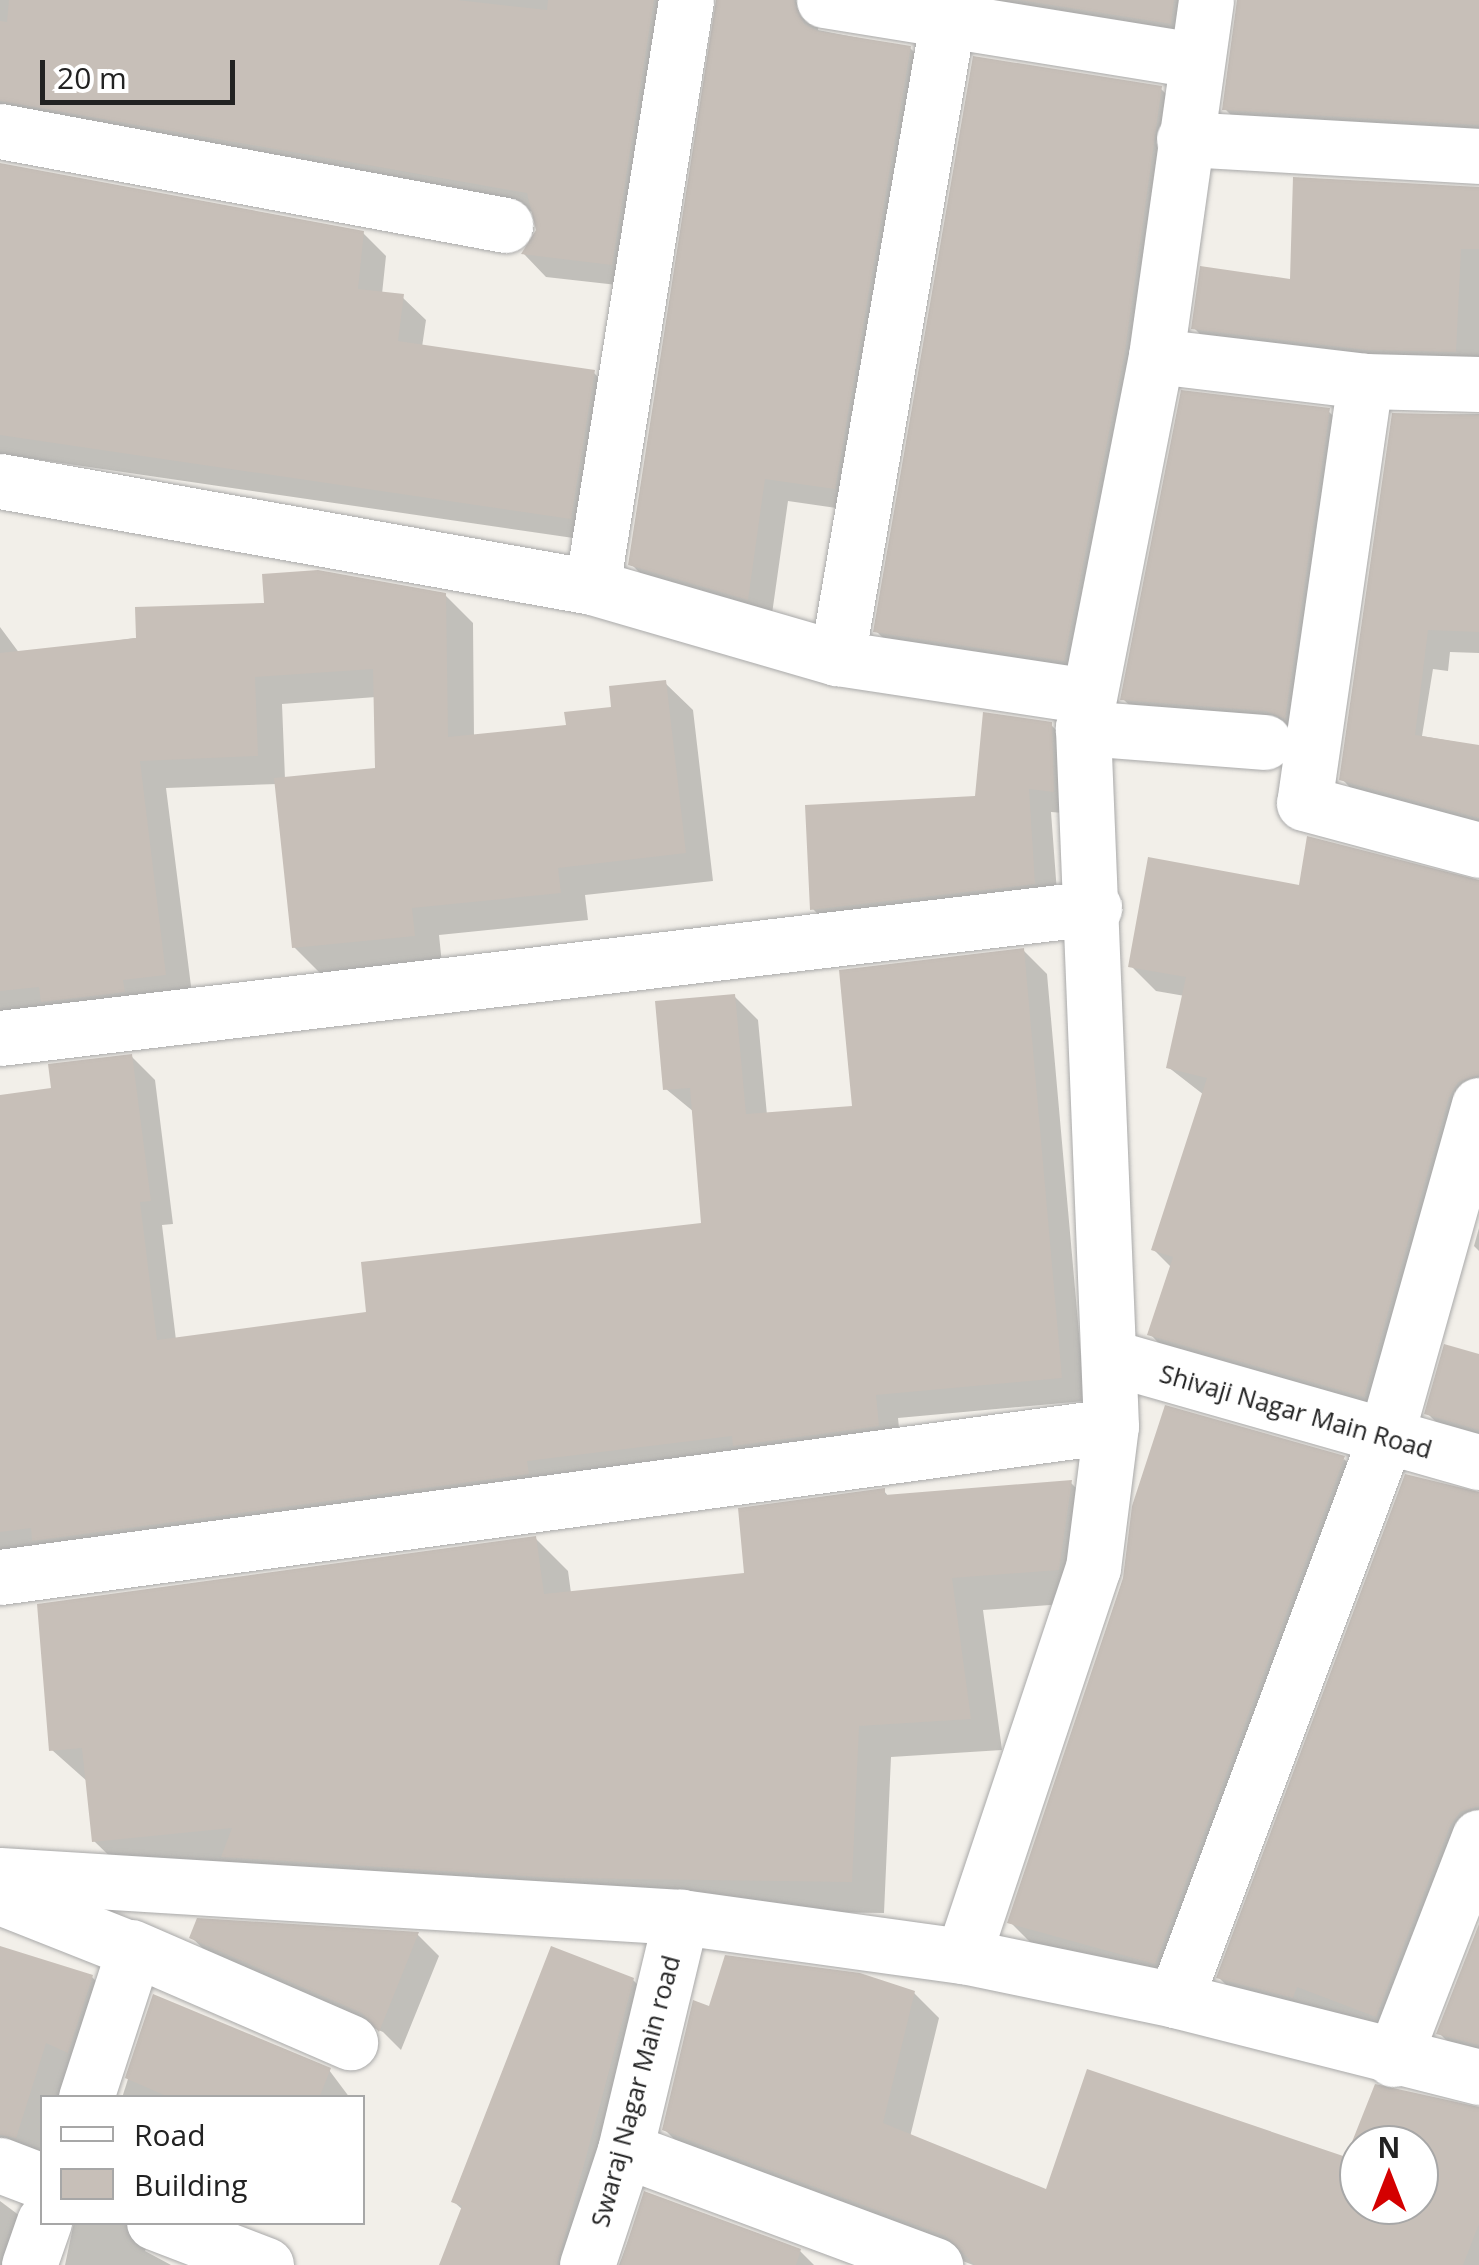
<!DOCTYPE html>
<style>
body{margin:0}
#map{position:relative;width:1479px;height:2265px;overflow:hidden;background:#f2efe9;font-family:"Open Sans",sans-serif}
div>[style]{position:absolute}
.shadow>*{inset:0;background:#0003}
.building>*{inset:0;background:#c7bfb8}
.roads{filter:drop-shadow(0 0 2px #a9a9a9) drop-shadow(0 0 2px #a9a9a9)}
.minor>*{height:55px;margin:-27.5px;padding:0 27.5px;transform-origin:27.5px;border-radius:27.5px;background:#fff}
span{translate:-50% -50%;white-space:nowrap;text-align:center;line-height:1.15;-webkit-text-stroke:9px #fff;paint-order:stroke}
.street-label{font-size:25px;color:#222}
.legend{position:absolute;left:40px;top:2095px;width:325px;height:130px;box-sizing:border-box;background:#fff;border:2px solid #a7a7a7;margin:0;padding:12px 18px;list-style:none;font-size:30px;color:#222}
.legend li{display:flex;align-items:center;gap:20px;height:50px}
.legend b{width:50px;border:2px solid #a7a7a7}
.north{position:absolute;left:1339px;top:2125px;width:100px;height:100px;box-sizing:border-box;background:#fff;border:2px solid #a7a7a7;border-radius:50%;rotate:0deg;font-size:28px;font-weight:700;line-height:40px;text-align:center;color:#222}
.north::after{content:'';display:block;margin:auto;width:35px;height:45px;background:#d40000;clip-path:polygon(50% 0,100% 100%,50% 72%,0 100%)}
.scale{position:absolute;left:40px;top:60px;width:195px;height:45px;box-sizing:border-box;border:5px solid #222;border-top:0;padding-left:12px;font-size:30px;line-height:35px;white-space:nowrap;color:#222;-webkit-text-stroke:8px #fff;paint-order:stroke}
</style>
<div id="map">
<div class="shadow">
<div style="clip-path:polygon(0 0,693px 0,635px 287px,546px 277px,524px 254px,538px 230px,534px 212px,31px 122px,0 139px)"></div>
<div style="clip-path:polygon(718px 0,832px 0,822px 4px,818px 30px,910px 48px,933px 71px,857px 511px,788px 501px,771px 621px,655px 588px,631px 564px)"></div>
<div style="clip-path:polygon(991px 0,1209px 0,1194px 46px)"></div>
<div style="clip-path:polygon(1238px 0,1479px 0,1479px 145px,1248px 132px,1225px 109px)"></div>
<div style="clip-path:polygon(1161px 89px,1185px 112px,1087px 683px,900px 655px,876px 631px)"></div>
<div style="clip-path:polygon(0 165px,363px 233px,386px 256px,382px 294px,402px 297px,426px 320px,422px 347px,594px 373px,617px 396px,594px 541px,0 454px)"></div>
<div style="clip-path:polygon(1479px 190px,1479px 374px,1217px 351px,1194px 328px)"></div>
<div style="clip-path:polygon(1328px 411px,1352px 434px,1305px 739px,1147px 722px,1123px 699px)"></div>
<div style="clip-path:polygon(1479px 414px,1479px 653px,1450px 652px,1448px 671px,1433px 669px,1422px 736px,1479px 746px,1479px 835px,1365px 803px,1342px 779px,1394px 415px)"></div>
<div style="clip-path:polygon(evenodd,445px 595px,473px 623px,474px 737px,568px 727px,665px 683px,693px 710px,713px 881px,585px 895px,588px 920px,439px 935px,442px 964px,322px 975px,294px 947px,277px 784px,166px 788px,193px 1002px,0 1019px,0 627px,20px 654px,445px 595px,376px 697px,378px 770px,285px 779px,282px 704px,376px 697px)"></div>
<div style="clip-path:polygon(1051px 725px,1075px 748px,1077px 814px,1051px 812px,1058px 906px,836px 933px,813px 909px,977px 799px)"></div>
<div style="clip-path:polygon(1479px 880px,1479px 1116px,1389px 1420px,1174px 1359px,1150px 1334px,1172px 1268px,1154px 1250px,1204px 1095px,1168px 1067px,1185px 996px,1156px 991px,1131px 966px,1301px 888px)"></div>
<div style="clip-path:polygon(1023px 950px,1047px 974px,1085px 1401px,898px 1418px,901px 1449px,0 1558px,0 1097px,54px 1090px,131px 1056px,155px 1080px,173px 1224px,162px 1225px,176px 1340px,368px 1314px,703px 1225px,694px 1112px,666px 1089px,734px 996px,758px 1020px,767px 1115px,854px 1108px)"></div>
<div style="clip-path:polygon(1479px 1228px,1479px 1251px,1474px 1246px)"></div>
<div style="clip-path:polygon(1479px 1356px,1479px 1447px,1452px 1438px,1427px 1413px)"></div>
<div style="clip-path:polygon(1344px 1459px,1369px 1483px,1180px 1987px,1035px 1947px,1010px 1922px)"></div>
<div style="clip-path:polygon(1071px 1483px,1103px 1515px,1091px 1602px,983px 1610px,1002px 1750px,891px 1757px,884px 1913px,588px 1909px,127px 1873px,94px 1841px,88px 1782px,52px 1750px,535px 1538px,568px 1571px,571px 1593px,746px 1575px,884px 1491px,889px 1497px)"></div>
<div style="clip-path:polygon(1479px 1493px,1479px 1844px,1401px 2040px,1244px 2002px,1219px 1978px)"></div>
<div style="clip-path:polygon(1479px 1930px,1479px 2063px,1464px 2058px,1439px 2033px)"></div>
<div style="clip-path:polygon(418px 1935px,439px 1956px,401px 2050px,383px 2032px,214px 1959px,192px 1938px)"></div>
<div style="clip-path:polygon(0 1948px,92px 1977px,114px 2000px,83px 2098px,42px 2098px,42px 2163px,0 2171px)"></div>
<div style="clip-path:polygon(633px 1980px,656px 2003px,584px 2265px,441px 2265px,463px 2210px,454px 2202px)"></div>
<div style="clip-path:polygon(evenodd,914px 1993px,939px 2018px,910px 2137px,1048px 2192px,1347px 2160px,1377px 2086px,1479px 2108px,1479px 2265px,973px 2265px,690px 2155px,665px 2130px,710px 2009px,914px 1993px,1359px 2145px,1419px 2145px,1419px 2205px,1359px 2205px,1359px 2145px)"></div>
<div style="clip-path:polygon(154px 1997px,329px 2070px,350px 2098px,122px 2098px)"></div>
<div style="clip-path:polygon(646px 2194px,800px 2251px,814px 2265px,619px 2265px)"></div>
<div style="clip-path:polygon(0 2201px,40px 2231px,30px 2265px,0 2265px)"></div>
<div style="clip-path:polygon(74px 2222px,156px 2222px,145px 2251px,171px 2265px,65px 2265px)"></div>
</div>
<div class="building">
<div style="clip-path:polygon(9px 0,457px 0,547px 10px,548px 0,654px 0,612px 265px,521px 254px,536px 230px,527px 193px,0 101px,0 21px,7px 22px)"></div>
<div style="clip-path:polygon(716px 0,794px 0,804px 24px,818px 31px,911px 46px,835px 489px,765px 479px,748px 600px,628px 565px)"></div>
<div style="clip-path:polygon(1020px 0,1174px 0,1171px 24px)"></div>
<div style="clip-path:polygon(1237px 0,1479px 0,1479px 125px,1222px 110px)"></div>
<div style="clip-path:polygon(973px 56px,1162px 86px,1125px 351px,1064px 661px,873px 632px)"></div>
<div style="clip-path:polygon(0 163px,364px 231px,358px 289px,404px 294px,398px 341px,595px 370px,571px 519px,0 435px)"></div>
<div style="clip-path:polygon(1293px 177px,1479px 187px,1479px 249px,1461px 249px,1456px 352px,1367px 350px,1191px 329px,1200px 266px,1290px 279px)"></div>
<div style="clip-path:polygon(1181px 390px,1330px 408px,1285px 719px,1266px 711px,1120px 700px)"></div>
<div style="clip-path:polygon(1392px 413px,1479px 415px,1479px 632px,1428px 630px,1415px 735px,1479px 745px,1479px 818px,1339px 780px)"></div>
<div style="clip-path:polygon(318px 570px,446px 593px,448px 737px,566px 725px,564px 712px,611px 707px,609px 686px,666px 680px,686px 853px,558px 868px,561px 893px,412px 908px,415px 936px,292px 948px,274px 778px,375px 768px,373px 669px,255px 677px,258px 756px,140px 761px,166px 975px,123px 980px,125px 992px,41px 1002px,39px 987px,0 991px,0 653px,136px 638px,135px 607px,264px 603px,262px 574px)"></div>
<div style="clip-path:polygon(983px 712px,1052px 722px,1054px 792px,1029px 789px,1035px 884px,810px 910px,805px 805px,975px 796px)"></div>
<div style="clip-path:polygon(1307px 836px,1479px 880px,1479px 1075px,1458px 1082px,1449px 1097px,1364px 1397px,1147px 1335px,1173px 1257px,1151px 1250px,1207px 1078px,1166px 1068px,1186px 977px,1128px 967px,1148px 857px,1299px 885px)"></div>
<div style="clip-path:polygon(1024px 948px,1062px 1378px,876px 1395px,879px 1426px,733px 1446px,732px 1436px,527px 1461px,529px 1474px,32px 1541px,31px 1528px,0 1532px,0 1095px,51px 1088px,48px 1064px,132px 1054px,151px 1201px,140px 1202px,157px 1340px,366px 1312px,361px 1262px,701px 1223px,690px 1088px,663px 1090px,655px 1001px,735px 994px,746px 1114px,852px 1106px,839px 970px)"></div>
<div style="clip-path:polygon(1444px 1344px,1479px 1354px,1479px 1430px,1424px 1414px)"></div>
<div style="clip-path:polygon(1165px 1405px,1345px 1456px,1155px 1964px,1007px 1923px,1123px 1578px,1132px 1506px)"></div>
<div style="clip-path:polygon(1405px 1474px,1479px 1492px,1479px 1806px,1460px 1812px,1450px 1826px,1376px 2017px,1297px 1987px,1293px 1998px,1216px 1978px)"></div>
<div style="clip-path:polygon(1072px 1480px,1059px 1570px,952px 1578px,971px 1719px,859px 1726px,852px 1882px,554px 1878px,221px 1857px,232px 1828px,92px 1842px,82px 1748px,49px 1751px,37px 1604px,536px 1536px,544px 1594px,744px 1573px,738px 1508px,885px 1488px,885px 1495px)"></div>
<div style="clip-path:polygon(197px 1918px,419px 1932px,379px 2032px,362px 2013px,189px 1938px)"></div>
<div style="clip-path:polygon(1479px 1924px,1479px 2045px,1436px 2034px)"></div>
<div style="clip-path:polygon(0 1946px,93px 1975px,68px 2053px,46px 2043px,16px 2138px,0 2135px)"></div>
<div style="clip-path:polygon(551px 1946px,634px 1978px,557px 2265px,439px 2265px,462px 2206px,451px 2202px)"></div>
<div style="clip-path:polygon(evenodd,725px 1955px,860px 1973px,915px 1991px,883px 2123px,1046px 2189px,1087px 2069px,1346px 2157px,1375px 2084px,1479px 2107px,1479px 2224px,1463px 2265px,975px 2265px,946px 2236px,662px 2130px,693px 2000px,709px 2006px,725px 1955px,1359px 2145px,1419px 2145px,1419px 2205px,1359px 2205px,1359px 2145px)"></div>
<div style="clip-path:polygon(153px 1994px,331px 2068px,319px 2098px,171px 2098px,125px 2078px)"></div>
<div style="clip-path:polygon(644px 2191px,801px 2249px,796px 2265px,620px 2265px)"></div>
</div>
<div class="roads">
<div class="minor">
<div style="left:824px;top:0;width:377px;rotate:9.2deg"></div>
<div style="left:0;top:131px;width:514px;rotate:10.54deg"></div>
<div style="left:1184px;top:139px;width:295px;rotate:3.3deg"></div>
<div style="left:1156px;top:356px;width:210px;rotate:6.8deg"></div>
<div style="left:1365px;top:381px;width:114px;rotate:1.5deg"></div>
<div style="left:1365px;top:381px;width:426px;rotate:98.2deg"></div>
<div style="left:1304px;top:803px;width:181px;rotate:15deg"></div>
<div style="left:0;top:481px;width:601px;rotate:10.15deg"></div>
<div style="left:592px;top:587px;width:255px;rotate:16.2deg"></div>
<div style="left:837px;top:658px;width:253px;rotate:8.6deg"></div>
<div style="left:592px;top:587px;width:594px;rotate:-80.9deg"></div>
<div style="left:837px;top:658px;width:668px;rotate:-80.17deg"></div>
<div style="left:1083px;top:728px;width:182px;rotate:4.4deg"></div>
<div style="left:0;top:1038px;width:1102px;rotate:-6.78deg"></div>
<div style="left:1113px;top:1358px;width:380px;rotate:15.9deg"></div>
<div style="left:0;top:1577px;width:1121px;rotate:-7.74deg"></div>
<div style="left:0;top:1875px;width:682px;rotate:3.53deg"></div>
<div style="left:681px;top:1917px;width:285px;rotate:7.9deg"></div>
<div style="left:963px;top:1956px;width:217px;rotate:11.7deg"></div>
<div style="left:1175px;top:2000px;width:314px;rotate:14.2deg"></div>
<div style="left:0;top:1897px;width:144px;rotate:21.6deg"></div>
<div style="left:134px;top:1950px;width:156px;rotate:108deg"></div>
<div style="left:131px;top:1947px;width:239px;rotate:23.5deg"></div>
<div style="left:963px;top:1956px;width:409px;rotate:-71.5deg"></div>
<div style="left:1093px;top:1568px;width:143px;rotate:-82.8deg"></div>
<div style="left:1111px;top:1426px;width:699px;rotate:-92.3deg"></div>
<div style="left:1083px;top:728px;width:379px;rotate:-78.9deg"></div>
<div style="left:1156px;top:356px;width:359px;rotate:-82deg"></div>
<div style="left:1175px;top:2000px;width:599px;rotate:-69.48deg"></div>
<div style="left:1385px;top:1439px;width:347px;rotate:-74.3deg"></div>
<div style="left:1393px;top:2059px;width:238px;rotate:-68.8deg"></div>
<div style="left:625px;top:2150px;width:331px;rotate:20.4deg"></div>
<div style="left:0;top:2165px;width:45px;rotate:20.9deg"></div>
<div style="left:154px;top:2222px;width:120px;rotate:21deg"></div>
<div style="left:29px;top:2265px;width:46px;rotate:-70.8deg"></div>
<div style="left:587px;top:2265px;width:121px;rotate:-71.7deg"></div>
<div style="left:625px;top:2150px;width:240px;rotate:-76.5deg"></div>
</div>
</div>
<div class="street-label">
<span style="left:1296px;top:1411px;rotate:16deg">Shivaji Nagar Main Road</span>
<span style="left:635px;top:2091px;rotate:-75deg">Swaraj Nagar Main road</span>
</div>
<ul class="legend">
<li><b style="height:12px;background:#fff"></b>Road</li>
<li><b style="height:28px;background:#c7bfb8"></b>Building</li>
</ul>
<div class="north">N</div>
<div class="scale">20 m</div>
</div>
